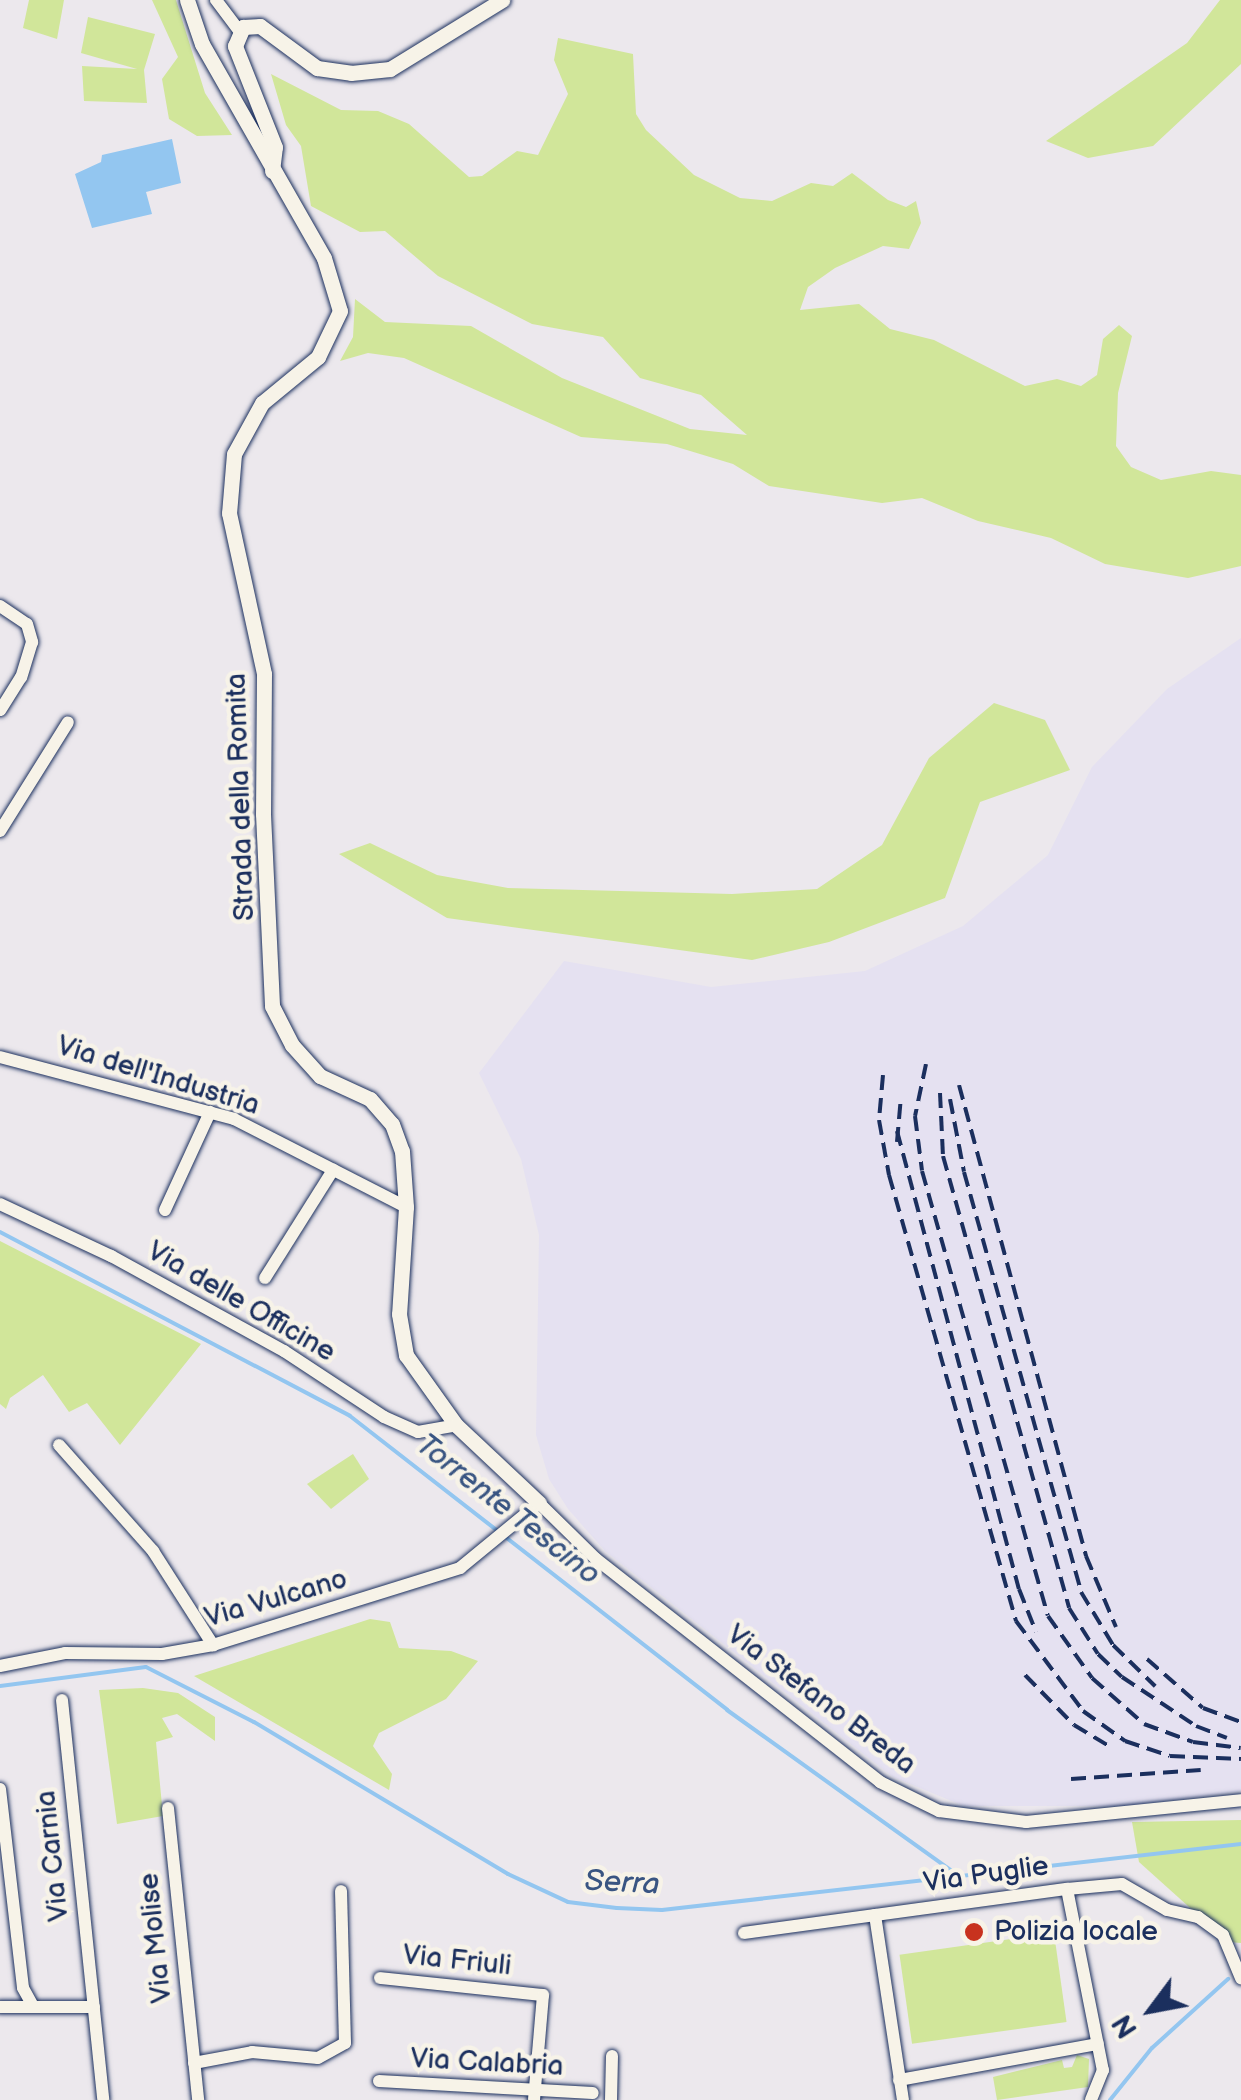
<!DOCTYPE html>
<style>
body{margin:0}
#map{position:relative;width:1241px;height:2100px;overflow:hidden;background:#ece8ed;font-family:"Balsamiq Sans",sans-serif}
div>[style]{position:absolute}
.built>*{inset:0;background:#e5e1f1}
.green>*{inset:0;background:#d1e69a;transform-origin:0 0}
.water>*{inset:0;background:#93c6f0}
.stream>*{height:4px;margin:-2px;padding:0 2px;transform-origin:2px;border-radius:2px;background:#93c6f0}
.roads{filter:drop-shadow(0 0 2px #1b2f5e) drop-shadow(0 0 2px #1b2f5e)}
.minor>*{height:12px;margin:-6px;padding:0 6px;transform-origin:6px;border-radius:6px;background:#f7f3e8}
.tertiary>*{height:15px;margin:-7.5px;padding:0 7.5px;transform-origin:7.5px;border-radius:7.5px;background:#f7f3e8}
.rail>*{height:4px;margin-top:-2px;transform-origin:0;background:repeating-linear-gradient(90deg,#1b2f5e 0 15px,transparent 0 23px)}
.dots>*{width:28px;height:28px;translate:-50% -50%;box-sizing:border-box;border:5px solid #f7f3e8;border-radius:50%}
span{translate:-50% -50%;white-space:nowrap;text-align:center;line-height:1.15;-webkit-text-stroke:9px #f7f3e8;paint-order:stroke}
.street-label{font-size:28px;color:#1b2f5e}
.poi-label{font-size:28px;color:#1b2f5e}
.left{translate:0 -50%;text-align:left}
.water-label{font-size:30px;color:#395582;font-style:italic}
.north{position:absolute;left:1101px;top:1960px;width:100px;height:100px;-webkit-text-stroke:8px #f7f3e8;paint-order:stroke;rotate:238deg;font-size:28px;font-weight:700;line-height:40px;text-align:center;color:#1b2f5e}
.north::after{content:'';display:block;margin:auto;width:35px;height:45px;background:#1b2f5e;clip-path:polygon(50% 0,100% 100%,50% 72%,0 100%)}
</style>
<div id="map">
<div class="built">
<div style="clip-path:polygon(1241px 638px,1241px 1791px,1128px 1806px,964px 1806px,893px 1777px,605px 1551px,568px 1509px,549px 1479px,536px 1435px,539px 1235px,521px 1159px,479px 1073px,564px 961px,711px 987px,865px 971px,963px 926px,1048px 855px,1092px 767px,1167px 689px)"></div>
</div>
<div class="green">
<div style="clip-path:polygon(29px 0,64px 0,57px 39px,23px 28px)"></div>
<div style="clip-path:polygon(152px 0,176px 0,205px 93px,232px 135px,197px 136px,169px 119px,162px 79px,178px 57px)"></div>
<div style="clip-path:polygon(1220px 0,1241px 0,1241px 64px,1153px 146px,1088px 158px,1046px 141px,1187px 43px)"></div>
<div style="clip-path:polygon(88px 17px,155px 34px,144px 70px,147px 103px,84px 101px,82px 66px,137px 69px,81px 53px)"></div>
<div style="clip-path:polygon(558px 38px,633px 54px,636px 114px,646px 130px,694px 175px,740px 198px,772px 201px,811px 183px,833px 186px,852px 173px,888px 200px,906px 207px,916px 201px,921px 223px,909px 249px,883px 246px,835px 268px,808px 287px,800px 310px,859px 304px,890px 329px,934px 340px,1025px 386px,1057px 379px,1081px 386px,1097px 375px,1103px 339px,1119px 325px,1132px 336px,1118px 393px,1116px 446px,1131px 467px,1161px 480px,1211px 471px,1241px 475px,1241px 566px,1188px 578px,1105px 564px,1051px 538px,978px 521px,922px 498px,882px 503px,769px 486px,733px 464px,667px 444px,581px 437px,404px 358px,368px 353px,340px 361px,353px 337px,355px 299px,385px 322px,471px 326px,562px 378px,690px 429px,747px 435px,701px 395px,640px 378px,603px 337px,532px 324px,438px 276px,385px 231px,360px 232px,311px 206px,301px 146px,286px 125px,271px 74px,341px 110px,378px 111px,409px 124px,469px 177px,482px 176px,517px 151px,538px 155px,568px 94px,554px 60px)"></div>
<div style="clip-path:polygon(994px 703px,1045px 720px,1070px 770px,980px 802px,945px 898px,829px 942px,752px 960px,447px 918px,339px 854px,370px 843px,437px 875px,508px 888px,732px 894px,817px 889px,882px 845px,929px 758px)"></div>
<div style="clip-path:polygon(0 1241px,201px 1344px,120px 1445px,87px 1403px,69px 1412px,43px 1375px,10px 1398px,6px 1409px,0 1404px)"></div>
<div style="clip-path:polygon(353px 1454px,369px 1479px,331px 1509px,307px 1484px)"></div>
<div style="clip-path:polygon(370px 1619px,390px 1622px,399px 1648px,451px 1651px,478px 1661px,446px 1699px,379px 1733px,373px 1746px,392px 1774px,389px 1790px,194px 1676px)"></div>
<div style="clip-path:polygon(143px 1688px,178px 1693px,215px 1717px,215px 1741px,177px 1714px,162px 1718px,173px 1737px,156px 1742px,163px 1816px,117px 1824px,99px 1690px)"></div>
<div style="clip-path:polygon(1241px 1820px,1241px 1943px,1228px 1942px,1139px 1862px,1132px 1822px)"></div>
<div style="left:1054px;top:1933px;width:90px;height:156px;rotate:82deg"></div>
<div style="clip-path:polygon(1077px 2055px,1089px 2059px,1088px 2087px,997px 2100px,993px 2077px,1062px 2060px,1064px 2068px,1072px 2067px)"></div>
</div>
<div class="water">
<div style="clip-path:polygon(172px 139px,181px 183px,146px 192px,152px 214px,92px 228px,75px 174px,101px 162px,102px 155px)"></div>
</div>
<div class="stream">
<div style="left:0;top:1232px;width:395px;rotate:27.7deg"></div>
<div style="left:350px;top:1416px;width:478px;rotate:37.9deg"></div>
<div style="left:727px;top:1710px;width:282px;rotate:35.6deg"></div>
<div style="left:0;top:1686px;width:147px;rotate:-7.4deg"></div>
<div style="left:146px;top:1667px;width:121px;rotate:27deg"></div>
<div style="left:254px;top:1722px;width:296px;rotate:30.9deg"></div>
<div style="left:508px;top:1874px;width:66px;rotate:25deg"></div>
<div style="left:568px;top:1902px;width:49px;rotate:7deg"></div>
<div style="left:617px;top:1908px;width:45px;rotate:2.5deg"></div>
<div style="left:662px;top:1910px;width:583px;rotate:-6.5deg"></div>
<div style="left:1110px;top:2100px;width:67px;rotate:-51.1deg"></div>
<div style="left:1152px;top:2048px;width:103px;rotate:-42.2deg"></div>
</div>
<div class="roads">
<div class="minor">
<div style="left:216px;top:0;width:38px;rotate:53deg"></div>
<div style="left:0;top:606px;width:32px;rotate:34deg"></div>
<div style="left:27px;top:624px;width:19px;rotate:74deg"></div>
<div style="left:32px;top:642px;width:37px;rotate:107deg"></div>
<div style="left:21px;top:677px;width:39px;rotate:122deg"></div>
<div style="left:0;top:831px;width:128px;rotate:-58deg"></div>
<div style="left:0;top:1057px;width:242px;rotate:14.8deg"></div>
<div style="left:234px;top:1119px;width:193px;rotate:27.1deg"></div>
<div style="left:0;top:1204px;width:123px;rotate:25.1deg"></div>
<div style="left:111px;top:1256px;width:197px;rotate:28.8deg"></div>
<div style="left:284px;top:1351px;width:120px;rotate:33.4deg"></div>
<div style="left:384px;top:1417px;width:37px;rotate:24deg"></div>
<div style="left:418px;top:1432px;width:39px;rotate:-10deg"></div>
<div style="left:165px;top:1210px;width:108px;rotate:-65.3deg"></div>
<div style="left:265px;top:1278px;width:128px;rotate:-57.8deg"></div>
<div style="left:59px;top:1445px;width:142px;rotate:48.4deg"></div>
<div style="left:153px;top:1551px;width:112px;rotate:57.4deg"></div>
<div style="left:0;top:1666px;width:66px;rotate:-11.3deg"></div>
<div style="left:65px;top:1653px;width:97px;rotate:0.6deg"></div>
<div style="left:162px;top:1654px;width:52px;rotate:-10deg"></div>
<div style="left:213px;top:1645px;width:259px;rotate:-17.3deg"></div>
<div style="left:460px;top:1568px;width:102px;rotate:-39.4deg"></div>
<div style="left:539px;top:1503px;width:80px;rotate:44.5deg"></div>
<div style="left:596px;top:1559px;width:361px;rotate:38.1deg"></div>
<div style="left:880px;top:1782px;width:66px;rotate:26.2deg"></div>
<div style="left:939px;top:1811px;width:88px;rotate:7.2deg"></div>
<div style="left:1026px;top:1822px;width:216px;rotate:-5.8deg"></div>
<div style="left:62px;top:1700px;width:402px;rotate:84.1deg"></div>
<div style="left:0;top:1789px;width:200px;rotate:83.4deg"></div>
<div style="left:23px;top:1988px;width:21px;rotate:61deg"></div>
<div style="left:168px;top:1808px;width:294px;rotate:84.1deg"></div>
<div style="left:1067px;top:1889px;width:55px;rotate:-5.2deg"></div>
<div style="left:1122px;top:1884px;width:52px;rotate:30deg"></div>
<div style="left:1167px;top:1910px;width:32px;rotate:13deg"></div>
<div style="left:1198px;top:1917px;width:31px;rotate:36deg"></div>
<div style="left:1223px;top:1935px;width:47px;rotate:67.3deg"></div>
<div style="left:875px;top:1915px;width:187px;rotate:81.4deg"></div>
<div style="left:744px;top:1933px;width:326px;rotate:-7.8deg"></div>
<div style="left:1067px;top:1889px;width:185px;rotate:78.8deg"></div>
<div style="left:1103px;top:2070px;width:32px;rotate:112deg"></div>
<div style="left:380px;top:1978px;width:164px;rotate:6deg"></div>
<div style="left:543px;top:1995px;width:105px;rotate:94.9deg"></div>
<div style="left:0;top:2007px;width:94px"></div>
<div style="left:194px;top:2063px;width:59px;rotate:-10.7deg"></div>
<div style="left:252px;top:2052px;width:66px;rotate:5.2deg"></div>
<div style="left:318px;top:2058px;width:31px;rotate:-29deg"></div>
<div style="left:345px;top:2043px;width:152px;rotate:-91.5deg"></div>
<div style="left:899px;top:2080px;width:202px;rotate:-10.3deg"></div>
<div style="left:379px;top:2081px;width:214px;rotate:3.2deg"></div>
<div style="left:611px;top:2100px;width:44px;rotate:-88.7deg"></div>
</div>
<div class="tertiary">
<div style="left:187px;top:0;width:46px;rotate:71.2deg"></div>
<div style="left:202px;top:44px;width:246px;rotate:60.3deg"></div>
<div style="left:324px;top:258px;width:55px;rotate:73.2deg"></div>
<div style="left:340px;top:311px;width:51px;rotate:115.6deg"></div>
<div style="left:318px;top:357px;width:72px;rotate:140.6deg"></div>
<div style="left:262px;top:403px;width:58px;rotate:118.8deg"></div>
<div style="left:234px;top:454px;width:59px;rotate:94.8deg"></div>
<div style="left:229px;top:513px;width:165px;rotate:77.7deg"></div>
<div style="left:264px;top:674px;width:140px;rotate:90.4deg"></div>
<div style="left:263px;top:814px;width:192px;rotate:87.3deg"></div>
<div style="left:272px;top:1006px;width:44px;rotate:62.9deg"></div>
<div style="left:292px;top:1045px;width:42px;rotate:47.9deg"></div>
<div style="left:320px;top:1076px;width:55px;rotate:24.7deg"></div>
<div style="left:370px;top:1099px;width:33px;rotate:49deg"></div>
<div style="left:392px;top:1124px;width:29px;rotate:70deg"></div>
<div style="left:402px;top:1151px;width:56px;rotate:85.9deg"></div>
<div style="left:406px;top:1207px;width:107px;rotate:93.7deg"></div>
<div style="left:399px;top:1314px;width:42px;rotate:80.3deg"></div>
<div style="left:406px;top:1355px;width:86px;rotate:54.5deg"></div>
<div style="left:456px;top:1425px;width:114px;rotate:43.2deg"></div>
<div style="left:272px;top:171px;width:24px;rotate:-83deg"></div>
<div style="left:275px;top:147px;width:109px;rotate:-111.6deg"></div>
<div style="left:235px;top:46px;width:21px;rotate:-67deg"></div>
<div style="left:243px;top:27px;width:17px;rotate:-3deg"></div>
<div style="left:260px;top:26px;width:71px;rotate:36.4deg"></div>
<div style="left:317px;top:68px;width:34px;rotate:8deg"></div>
<div style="left:351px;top:73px;width:39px;rotate:-6deg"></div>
<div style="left:390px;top:69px;width:132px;rotate:-31.6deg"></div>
</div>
</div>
<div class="rail">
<div style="left:926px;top:1064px;width:53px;rotate:101.9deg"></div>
<div style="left:915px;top:1116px;width:55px;rotate:82.7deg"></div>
<div style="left:922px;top:1171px;width:462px;rotate:74.2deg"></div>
<div style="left:1048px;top:1616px;width:76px;rotate:54.6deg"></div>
<div style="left:1092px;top:1678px;width:69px;rotate:41.5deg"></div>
<div style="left:1144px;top:1724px;width:52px;rotate:20.2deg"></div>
<div style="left:1193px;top:1742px;width:48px;rotate:7.1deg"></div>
<div style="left:883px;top:1075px;width:45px;rotate:95.1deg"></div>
<div style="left:879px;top:1120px;width:56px;rotate:79.7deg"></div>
<div style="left:889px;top:1175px;width:464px;rotate:74.1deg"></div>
<div style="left:1016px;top:1621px;width:112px;rotate:53.3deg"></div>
<div style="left:1083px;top:1711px;width:52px;rotate:35.5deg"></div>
<div style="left:1125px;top:1741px;width:47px;rotate:18.4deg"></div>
<div style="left:1170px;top:1756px;width:71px;rotate:2.4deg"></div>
<div style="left:959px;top:1085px;width:488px;rotate:74.9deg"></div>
<div style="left:1086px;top:1556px;width:77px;rotate:67.1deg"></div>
<div style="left:940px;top:1093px;width:63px;rotate:87.3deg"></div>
<div style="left:943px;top:1156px;width:469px;rotate:74.4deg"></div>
<div style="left:1069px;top:1608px;width:54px;rotate:57.8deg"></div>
<div style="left:1098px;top:1654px;width:33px;rotate:44deg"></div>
<div style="left:1122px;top:1677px;width:89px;rotate:33.5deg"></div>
<div style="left:1196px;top:1726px;width:33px;rotate:21deg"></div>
<div style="left:950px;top:1099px;width:74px;rotate:79.1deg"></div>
<div style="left:964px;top:1172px;width:436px;rotate:74.4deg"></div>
<div style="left:1081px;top:1592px;width:62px;rotate:58.9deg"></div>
<div style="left:1113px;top:1645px;width:59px;rotate:44.3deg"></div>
<div style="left:897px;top:1131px;width:474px;rotate:75.1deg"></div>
<div style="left:1019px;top:1589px;width:46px;rotate:68.4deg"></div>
<div style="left:897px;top:1142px;width:46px;rotate:-85deg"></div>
<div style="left:1147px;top:1659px;width:74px;rotate:41.2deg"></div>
<div style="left:1203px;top:1708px;width:40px;rotate:20.2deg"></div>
<div style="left:1025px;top:1675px;width:70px;rotate:45.6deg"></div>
<div style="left:1074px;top:1725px;width:41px;rotate:31deg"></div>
<div style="left:1071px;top:1779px;width:130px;rotate:-4deg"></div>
</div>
<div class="dots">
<div style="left:974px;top:1932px;background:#c8321e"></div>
</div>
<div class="street-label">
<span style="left:241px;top:797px;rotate:-92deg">Strada della Romita</span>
<span style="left:158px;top:1076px;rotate:17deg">Via dell'Industria</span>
<span style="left:241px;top:1302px;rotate:30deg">Via delle Officine</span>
<span style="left:276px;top:1599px;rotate:-16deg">Via Vulcano</span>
<span style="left:821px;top:1700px;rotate:37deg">Via Stefano Breda</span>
<span style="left:53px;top:1856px;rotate:-96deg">Via Carnia</span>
<span style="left:986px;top:1875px;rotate:-8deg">Via Puglie</span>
<span style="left:156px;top:1938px;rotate:-96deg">Via Molise</span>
<span style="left:457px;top:1961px;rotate:6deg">Via Friuli</span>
<span style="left:487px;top:2063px;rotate:3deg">Via Calabria</span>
</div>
<div class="poi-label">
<span class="left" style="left:994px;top:1932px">Polizia locale</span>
</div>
<div class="water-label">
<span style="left:508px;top:1510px;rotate:38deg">Torrente Tescino</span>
<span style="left:622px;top:1883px;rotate:3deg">Serra</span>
</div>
<div class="north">N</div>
</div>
